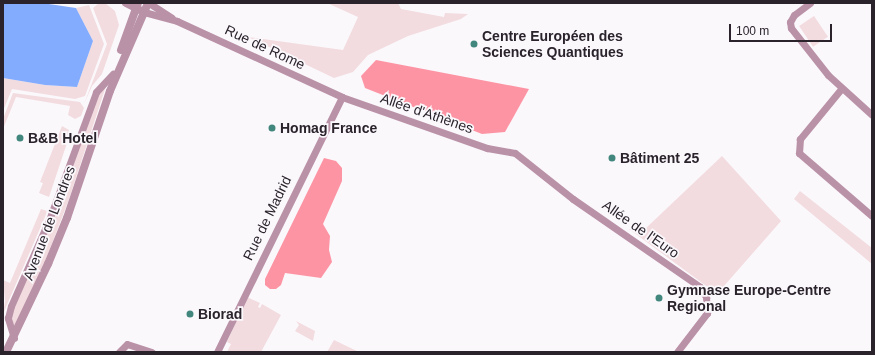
<!DOCTYPE html>
<meta charset="utf-8">
<style>
body{margin:0}
#map{position:relative;width:875px;height:355px;overflow:hidden;background:#fbf8fc;font-family:Helvetica,sans-serif}
div>[style]{position:absolute}
.green>*{inset:0;background:#f2dcdf;transform-origin:0 0}
.forest>*{inset:0;background:#fd94a4}
.water>*{inset:0;background:#83acfe}
.minor>*{height:7px;margin:-3.5px;padding:0 3.5px;transform-origin:3.5px;border-radius:3.5px;background:#ba92a8}
.tertiary>*{height:8px;margin:-4px;padding:0 4px;transform-origin:4px;border-radius:4px;background:#ba92a8}
.dots>*{width:11px;height:11px;translate:-50% -50%;box-sizing:border-box;border:2px solid #fbf8fc;border-radius:50%}
span{translate:-50% -50%;white-space:nowrap;text-align:center;line-height:1.15;-webkit-text-stroke:3.5px #fbf8fc;paint-order:stroke}
.poi-label{font-size:14px;color:#2a232c;font-weight:700}
.left{translate:0 -50%;text-align:left}
.street-label{font-size:14px;color:#2a232c}
.frame{position:absolute;inset:0;border:4px solid #2a232c;pointer-events:none}
.scale{position:absolute;left:729px;top:24px;width:103px;height:18px;box-sizing:border-box;border:2px solid #2a232c;border-top:0;padding-left:5px;font-size:12px;line-height:14px;white-space:nowrap;color:#2a232c;-webkit-text-stroke:3px #fbf8fc;paint-order:stroke}
</style>
<div id="map">
<div class="green">
<div style="clip-path:polygon(99px 3px,105px 3px,115px 11px,119px 25px,102px 74px,92px 86px,84px 104px,107px 44px,93px 8px)"></div>
<div style="clip-path:polygon(327px 3px,398px 3px,401px 9px,444px 17px,445px 13px,468px 14px,461px 19px,408px 36px,368px 55px,353px 72px,334px 78px,248px 37px,343px 50px,358px 17px)"></div>
<div style="clip-path:polygon(89px 5px,104px 44px,85px 96px,75px 99px,12px 89px,3px 111px,3px 78px,45px 85px,77px 87px,93px 41px,76px 8px)"></div>
<div style="left:814px;top:16px;width:25px;height:18px;rotate:56deg"></div>
<div style="clip-path:polygon(108px 80px,68px 202px,43px 267px,14px 329px,11px 311px,97px 94px)"></div>
<div style="clip-path:polygon(13px 93px,80px 102px,84px 108px,81px 116px,75px 119px,68px 115px,70px 106px,16px 97px,3px 129px,3px 119px)"></div>
<div style="clip-path:polygon(62px 126px,69px 130px,69px 137px,49px 197px,39px 193px,43px 183px,40px 182px)"></div>
<div style="clip-path:polygon(722px 156px,781px 221px,717px 294px,629px 229px,645px 229px)"></div>
<div style="clip-path:polygon(800px 191px,872px 248px,872px 264px,794px 199px)"></div>
<div style="clip-path:polygon(41px 209px,47px 211px,45px 217px,3px 314px,5px 301px,3px 280px,10px 283px)"></div>
<div style="clip-path:polygon(247px 297px,260px 303px,258px 307px,260px 308px,262px 304px,281px 315px,261px 352px,227px 352px,231px 344px,227px 342px)"></div>
<div style="clip-path:polygon(296px 321px,315px 331px,313px 341px,295px 331px,299px 325px)"></div>
<div style="clip-path:polygon(334px 340px,359px 352px,327px 352px)"></div>
</div>
<div class="forest">
<div style="clip-path:polygon(376px 60px,529px 89px,505px 132px,482px 134px,365px 88px,361px 76px)"></div>
<div style="clip-path:polygon(324px 158px,336px 161px,342px 168px,342px 181px,323px 224px,330px 236px,329px 250px,332px 262px,321px 278px,285px 273px,281px 285px,276px 289px,270px 289px,265px 285px,265px 279px)"></div>
</div>
<div class="water">
<div style="clip-path:polygon(3px 3px,42px 3px,76px 8px,93px 41px,77px 87px,45px 85px,3px 78px)"></div>
</div>
<div class="minor">
<div style="left:149px;top:3px;width:27px;rotate:33deg"></div>
<div style="left:810px;top:3px;width:20px;rotate:143deg"></div>
<div style="left:794px;top:15px;width:8px;rotate:120deg"></div>
<div style="left:790px;top:22px;width:6px;rotate:81deg"></div>
<div style="left:791px;top:28px;width:60px;rotate:51.8deg"></div>
<div style="left:828px;top:75px;width:59px;rotate:42.3deg"></div>
<div style="left:144px;top:12px;width:34px;rotate:15deg"></div>
<div style="left:177px;top:21px;width:182px;rotate:24.7deg"></div>
<div style="left:342px;top:97px;width:154px;rotate:19.4deg"></div>
<div style="left:487px;top:148px;width:28px;rotate:10deg"></div>
<div style="left:515px;top:153px;width:74px;rotate:38.4deg"></div>
<div style="left:573px;top:199px;width:155px;rotate:34.7deg"></div>
<div style="left:700px;top:287px;width:12px;rotate:59deg"></div>
<div style="left:706px;top:297px;width:16px;rotate:86deg"></div>
<div style="left:707px;top:313px;width:49px;rotate:127.6deg"></div>
<div style="left:841px;top:89px;width:65px;rotate:129.4deg"></div>
<div style="left:800px;top:139px;width:14px;rotate:94deg"></div>
<div style="left:799px;top:153px;width:96px;rotate:40.8deg"></div>
<div style="left:14px;top:338px;width:21px;rotate:-107deg"></div>
<div style="left:8px;top:318px;width:12px;rotate:-76deg"></div>
<div style="left:11px;top:306px;width:94px;rotate:-66.2deg"></div>
<div style="left:49px;top:220px;width:136px;rotate:-69.8deg"></div>
<div style="left:96px;top:92px;width:25px;rotate:-47deg"></div>
<div style="left:119px;top:352px;width:11px;rotate:-45deg"></div>
<div style="left:127px;top:344px;width:26px;rotate:18deg"></div>
<div style="left:217px;top:352px;width:284px;rotate:-63.9deg"></div>
</div>
<div class="tertiary">
<div style="left:126px;top:3px;width:16px;rotate:27deg"></div>
<div style="left:121px;top:50px;width:50px;rotate:-70.1deg"></div>
<div style="left:6px;top:352px;width:98px;rotate:-64.5deg"></div>
<div style="left:48px;top:264px;width:50px;rotate:-67.6deg"></div>
<div style="left:67px;top:218px;width:134px;rotate:-71.3deg"></div>
<div style="left:110px;top:91px;width:96px;rotate:-66.6deg"></div>
</div>
<div class="dots">
<div style="left:474px;top:44px;background:#42877d"></div>
<div style="left:272px;top:128px;background:#42877d"></div>
<div style="left:20px;top:138px;background:#42877d"></div>
<div style="left:612px;top:158px;background:#42877d"></div>
<div style="left:659px;top:298px;background:#42877d"></div>
<div style="left:190px;top:314px;background:#42877d"></div>
</div>
<div class="poi-label">
<span class="left" style="left:482px;top:44px">Centre Européen des<br>Sciences Quantiques</span>
<span class="left" style="left:280px;top:128px">Homag France</span>
<span class="left" style="left:28px;top:138px">B&amp;B Hotel</span>
<span class="left" style="left:620px;top:158px">Bâtiment 25</span>
<span class="left" style="left:667px;top:298px">Gymnase Europe-Centre<br>Regional</span>
<span class="left" style="left:198px;top:314px">Biorad</span>
</div>
<div class="street-label">
<span style="left:265px;top:47px;rotate:25deg">Rue de Rome</span>
<span style="left:427px;top:113px;rotate:19deg">Allée d'Athènes</span>
<span style="left:267px;top:218px;rotate:-64deg">Rue de Madrid</span>
<span style="left:49px;top:223px;rotate:-69deg">Avenue de Londres</span>
<span style="left:641px;top:229px;rotate:35deg">Allée de l'Euro</span>
</div>
<div class="frame"></div>
<div class="scale">100 m</div>
</div>
